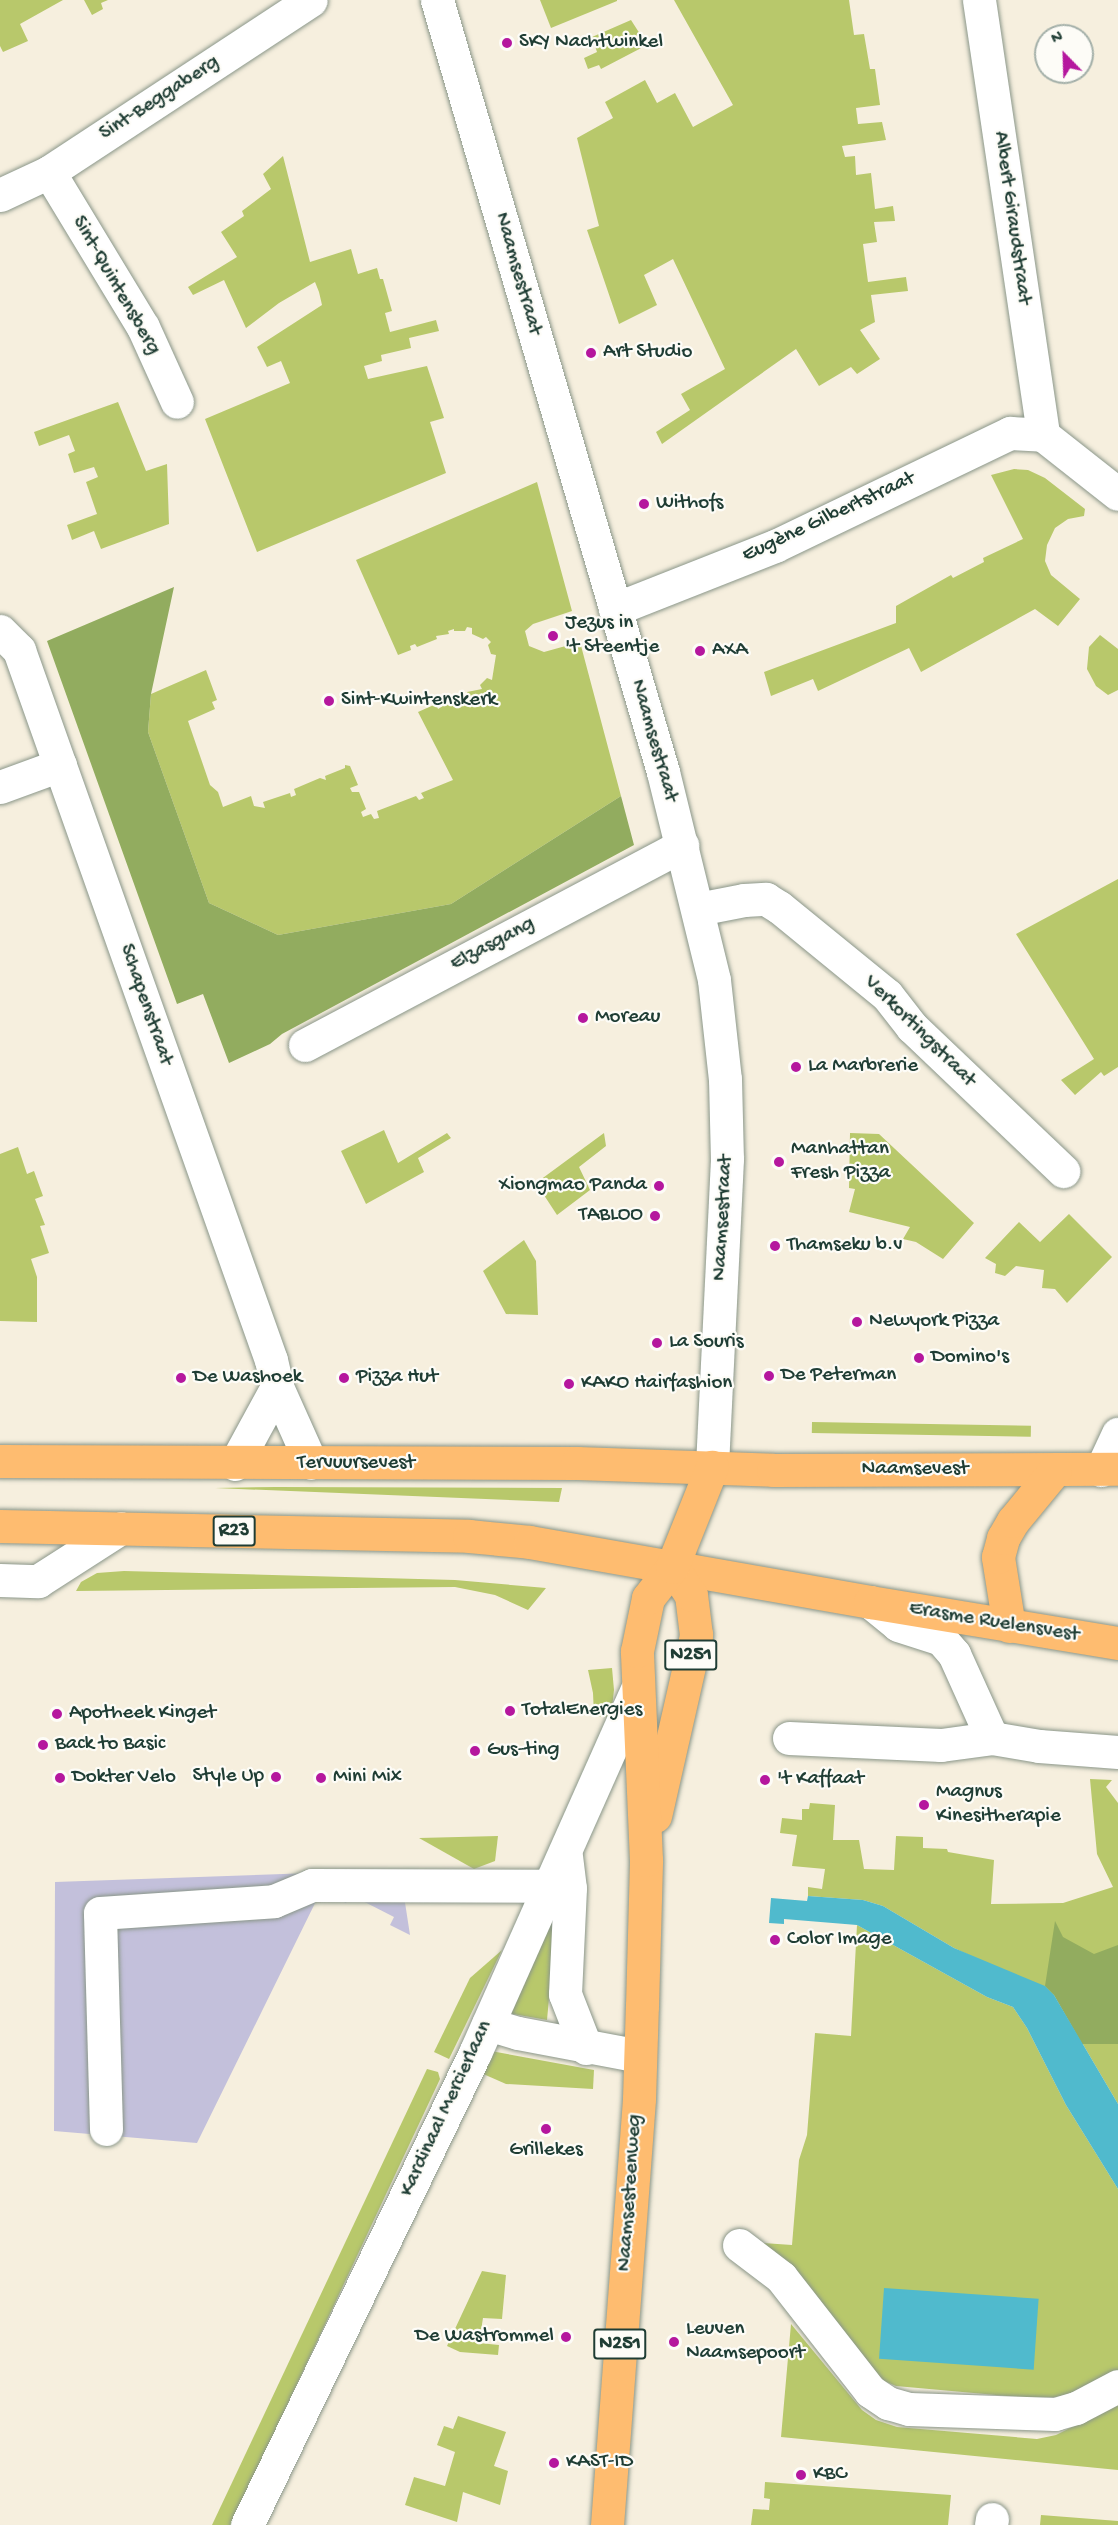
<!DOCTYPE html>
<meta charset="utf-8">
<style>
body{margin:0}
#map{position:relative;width:1118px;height:2525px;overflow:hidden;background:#f6efde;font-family:"Gochi Hand",sans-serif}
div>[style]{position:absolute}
.industrial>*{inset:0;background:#c3c0db}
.green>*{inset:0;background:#b8c86b;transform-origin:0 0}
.forest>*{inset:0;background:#92ac5f}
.water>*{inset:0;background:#50bacd;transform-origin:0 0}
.roads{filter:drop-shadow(0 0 2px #8a9689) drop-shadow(0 0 2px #8a9689)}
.minor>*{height:33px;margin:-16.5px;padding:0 16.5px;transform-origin:16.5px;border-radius:16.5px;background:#fff}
.major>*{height:33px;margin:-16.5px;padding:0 16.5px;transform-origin:16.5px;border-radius:16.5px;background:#febc70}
.dots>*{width:16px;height:16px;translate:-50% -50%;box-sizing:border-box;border:3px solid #fdfcf7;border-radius:50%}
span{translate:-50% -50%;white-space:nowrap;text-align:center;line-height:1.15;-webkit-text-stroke:4.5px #fdfcf7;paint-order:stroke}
.shield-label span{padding:2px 4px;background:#fdfcf7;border:2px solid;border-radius:4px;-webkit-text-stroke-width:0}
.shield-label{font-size:20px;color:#1f3d34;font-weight:700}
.poi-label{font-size:21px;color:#1f3d34}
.left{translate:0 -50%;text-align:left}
.right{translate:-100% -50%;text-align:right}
.street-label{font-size:21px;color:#1f3d34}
.north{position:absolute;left:1034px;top:24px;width:60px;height:60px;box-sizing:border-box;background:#fdfcf7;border:2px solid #a4b0a9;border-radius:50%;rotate:337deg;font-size:16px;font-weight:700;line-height:24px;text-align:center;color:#1f3d34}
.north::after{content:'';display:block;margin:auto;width:21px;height:27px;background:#b5179e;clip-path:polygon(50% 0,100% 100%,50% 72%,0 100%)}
</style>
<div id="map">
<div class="industrial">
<div style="clip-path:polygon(400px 1870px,410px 1935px,390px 1925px,394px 1917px,351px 1895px,346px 1903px,321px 1891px,197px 2143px,54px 2131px,55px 1882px)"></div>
</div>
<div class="green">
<div style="clip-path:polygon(0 0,63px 0,20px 24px,28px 41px,3px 52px,0 46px)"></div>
<div style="clip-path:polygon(84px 0,108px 0,101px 3px,103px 9px,92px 15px)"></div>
<div style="clip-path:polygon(540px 0,617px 0,617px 1px,551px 28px)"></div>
<div style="clip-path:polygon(674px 0,849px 0,854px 35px,864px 34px,870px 69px,875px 69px,880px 105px,856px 108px,858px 124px,882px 122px,886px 140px,842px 146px,845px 157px,855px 156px,856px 175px,871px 173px,875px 209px,893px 206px,895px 221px,874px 222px,877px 242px,863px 244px,868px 282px,906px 277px,908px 291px,871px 295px,875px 322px,860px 330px,880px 359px,857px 374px,851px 367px,819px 386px,796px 349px,662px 444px,656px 432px,690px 410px,681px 394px,725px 369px,673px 259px,644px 275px,657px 305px,619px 324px,587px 230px,599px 226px,577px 138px,613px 118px,605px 102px,645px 80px,657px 103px,675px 93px,693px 127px,733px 105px)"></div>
<div style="clip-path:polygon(631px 20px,647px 45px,601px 69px,599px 65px,588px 69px,584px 58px,597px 52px,592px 37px)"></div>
<div style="clip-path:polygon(283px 156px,310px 262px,351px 249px,358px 274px,377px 268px,380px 279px,383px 279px,392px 311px,385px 313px,390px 332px,436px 320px,439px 331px,409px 338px,411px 348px,381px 355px,382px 361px,364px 366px,368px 379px,427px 366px,444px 418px,430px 422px,446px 473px,257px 552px,205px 419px,290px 383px,281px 361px,267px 367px,257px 347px,322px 305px,319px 292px,315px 282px,279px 303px,246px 328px,224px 280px,193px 295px,188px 287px,237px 257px,221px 232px,244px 216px,242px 211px,271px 189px,263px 174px)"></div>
<div style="clip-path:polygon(118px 402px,146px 471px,167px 464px,169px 524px,101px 549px,94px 531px,72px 540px,67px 525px,97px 514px,86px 482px,98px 477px,94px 467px,74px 473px,68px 454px,75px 451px,69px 435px,39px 446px,34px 432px)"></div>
<div style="clip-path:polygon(1014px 469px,1028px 470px,1045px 478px,1085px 509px,1084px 516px,1068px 519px,1055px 528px,1047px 545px,1045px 561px,1051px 575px,1080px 599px,1058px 626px,1035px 609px,921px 672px,909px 648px,818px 691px,813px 679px,771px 696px,764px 672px,896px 623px,896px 606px,951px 575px,953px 578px,984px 562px,983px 558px,1023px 539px,991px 475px)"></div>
<div style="clip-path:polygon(537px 482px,572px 611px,533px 624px,525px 631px,529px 646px,544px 652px,580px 642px,621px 796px,451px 904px,278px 935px,209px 903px,148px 732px,151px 694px,206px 670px,217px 700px,212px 702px,215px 709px,188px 721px,210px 785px,218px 792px,223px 807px,251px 796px,254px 806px,265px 808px,263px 802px,290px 793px,291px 797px,296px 795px,294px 789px,320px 778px,326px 780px,325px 776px,345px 768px,345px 765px,350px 766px,358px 785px,350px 788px,352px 792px,359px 792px,366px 809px,361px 812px,363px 817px,371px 814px,374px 819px,379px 818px,377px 811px,416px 796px,419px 800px,424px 798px,421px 793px,453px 780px,418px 712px,436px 704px,438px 709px,443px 706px,442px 702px,460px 694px,462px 699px,468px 697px,467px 692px,482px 689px,480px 685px,487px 678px,492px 680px,496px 655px,491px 654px,488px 645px,491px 642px,486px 637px,483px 639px,472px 634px,472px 628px,467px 627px,465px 631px,454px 631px,454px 629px,448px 631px,449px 634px,436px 636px,437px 639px,417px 647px,415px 644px,410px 646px,411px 650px,398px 655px,356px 560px)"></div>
<div style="clip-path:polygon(1100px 635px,1118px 649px,1118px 690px,1108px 695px,1096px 686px,1087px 669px,1089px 647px)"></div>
<div style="clip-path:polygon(1118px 879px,1118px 1067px,1104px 1076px,1101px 1072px,1075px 1095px,1061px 1080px,1094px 1059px,1016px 934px)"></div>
<div style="clip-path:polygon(384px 1130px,398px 1163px,447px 1133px,451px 1138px,418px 1158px,424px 1172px,366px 1204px,341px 1151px)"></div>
<div style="clip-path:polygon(604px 1133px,606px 1146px,579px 1167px,590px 1190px,557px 1215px,536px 1183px)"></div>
<div style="clip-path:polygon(850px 1133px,879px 1134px,974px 1223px,943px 1259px,916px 1242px,903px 1239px,910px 1227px,849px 1212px,855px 1189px,849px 1188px)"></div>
<div style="clip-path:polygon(18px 1147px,27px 1174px,34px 1171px,43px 1196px,35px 1199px,45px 1225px,40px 1226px,49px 1253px,31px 1259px,37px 1277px,37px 1322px,0 1321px,0 1154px)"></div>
<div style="clip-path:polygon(1069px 1214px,1112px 1257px,1067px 1303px,1055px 1289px,1042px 1288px,1044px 1270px,1016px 1266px,1005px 1276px,995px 1273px,996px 1264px,985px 1258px,1019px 1222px,1040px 1242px)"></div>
<div style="clip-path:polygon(524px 1240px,536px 1261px,538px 1315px,506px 1314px,483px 1271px)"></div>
<div style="left:812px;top:1422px;width:219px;height:11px;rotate:1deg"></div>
<div style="clip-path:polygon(215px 1488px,276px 1487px,562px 1488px,559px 1502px)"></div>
<div style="clip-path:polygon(124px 1571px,455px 1580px,546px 1588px,528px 1610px,495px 1595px,455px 1587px,76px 1591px,81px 1582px,97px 1573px)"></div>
<div style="clip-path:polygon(612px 1668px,614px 1690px,611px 1717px,594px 1716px,593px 1693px,588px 1670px)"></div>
<div style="clip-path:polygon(1090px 1779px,1112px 1780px,1106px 1787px,1118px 1803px,1118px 2104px,1054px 1995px,954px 1948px,883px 1906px,863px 1900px,808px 1896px,808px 1887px,822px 1889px,825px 1869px,792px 1866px,797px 1835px,780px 1833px,782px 1818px,802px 1820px,802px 1809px,809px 1809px,810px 1803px,835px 1805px,833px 1840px,859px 1840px,864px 1869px,894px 1870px,896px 1836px,923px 1837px,923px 1848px,947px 1849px,948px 1852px,994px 1860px,991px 1904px,1063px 1903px,1113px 1887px,1097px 1854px)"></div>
<div style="clip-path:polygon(498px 1836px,495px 1861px,474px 1869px,419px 1838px)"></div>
<div style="clip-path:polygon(551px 1919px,556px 1921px,547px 2020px,513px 2014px,509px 2013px)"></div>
<div style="clip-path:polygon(857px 1925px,987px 1997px,1013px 2007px,1027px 2028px,1066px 2105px,1118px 2189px,1118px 2370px,1073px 2393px,1056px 2397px,1028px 2398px,896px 2386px,877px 2378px,763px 2243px,792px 2245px,799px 2160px,807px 2135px,815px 2033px,851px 2036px)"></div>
<div style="clip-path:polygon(502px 1950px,449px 2059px,434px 2052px,470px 1978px)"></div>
<div style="clip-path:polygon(491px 2051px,594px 2070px,593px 2089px,506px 2084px,481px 2073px)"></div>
<div style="clip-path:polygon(427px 2069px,438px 2072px,440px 2079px,231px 2525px,212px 2525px)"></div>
<div style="clip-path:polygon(482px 2271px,506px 2275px,502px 2319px,483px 2318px,479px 2343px,499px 2345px,498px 2355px,460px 2352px,447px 2346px)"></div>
<div style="clip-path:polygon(791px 2324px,862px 2410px,876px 2420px,897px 2427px,1037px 2439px,1056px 2435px,1118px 2404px,1118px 2470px,781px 2437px)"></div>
<div style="clip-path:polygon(458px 2416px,506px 2432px,494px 2466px,508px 2471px,500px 2505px,463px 2492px,457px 2522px,405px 2505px,414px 2477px,445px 2486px,455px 2452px,437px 2445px,444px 2426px,453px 2429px)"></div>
<div style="clip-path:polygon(765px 2482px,951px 2495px,948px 2525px,751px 2525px,753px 2509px,769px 2510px,770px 2499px,764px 2498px)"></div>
<div style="clip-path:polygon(1041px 2515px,1118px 2521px,1118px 2525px,1040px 2525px)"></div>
</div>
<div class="forest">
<div style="clip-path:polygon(174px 587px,151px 694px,148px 732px,209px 903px,278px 935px,451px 904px,621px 796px,634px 845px,282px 1034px,270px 1044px,229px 1063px,203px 994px,177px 1004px,47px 641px)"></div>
<div style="clip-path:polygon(1055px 1921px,1063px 1937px,1094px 1954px,1118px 1945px,1118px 2044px,1082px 2044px,1054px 1995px,1045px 1986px)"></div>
</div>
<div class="water">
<div style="clip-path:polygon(808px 1896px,863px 1900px,883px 1906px,954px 1948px,1045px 1986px,1054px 1995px,1118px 2104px,1118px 2189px,1066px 2105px,1027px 2028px,1013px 2007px,987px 1997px,857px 1925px,784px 1919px,784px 1924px,769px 1923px,771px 1898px,807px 1901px)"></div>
<div style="left:884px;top:2288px;width:155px;height:71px;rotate:4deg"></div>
</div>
<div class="roads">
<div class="minor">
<div style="left:437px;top:0;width:804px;rotate:73.68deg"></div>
<div style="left:663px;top:772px;width:214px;rotate:76.2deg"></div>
<div style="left:714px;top:980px;width:100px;rotate:83.7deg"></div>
<div style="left:725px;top:1079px;width:80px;rotate:88.6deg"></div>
<div style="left:727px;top:1159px;width:308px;rotate:92.8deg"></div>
<div style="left:979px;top:0;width:440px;rotate:81.6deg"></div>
<div style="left:49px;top:172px;width:181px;rotate:58.8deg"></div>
<div style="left:143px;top:327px;width:82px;rotate:65.6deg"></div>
<div style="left:0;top:195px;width:54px;rotate:-25.1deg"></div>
<div style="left:49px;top:172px;width:313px;rotate:-33.3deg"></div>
<div style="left:1043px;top:435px;width:95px;rotate:38.2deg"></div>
<div style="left:615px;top:609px;width:172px;rotate:-21.5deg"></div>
<div style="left:775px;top:546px;width:261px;rotate:-25.7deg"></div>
<div style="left:1010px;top:433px;width:33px;rotate:3deg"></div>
<div style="left:0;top:631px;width:27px;rotate:45deg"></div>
<div style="left:19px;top:650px;width:753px;rotate:70.46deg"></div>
<div style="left:271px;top:1360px;width:28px;rotate:77deg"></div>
<div style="left:277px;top:1387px;width:83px;rotate:65.9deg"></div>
<div style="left:0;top:787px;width:64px;rotate:-20.1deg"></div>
<div style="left:698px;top:909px;width:47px;rotate:-11.1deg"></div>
<div style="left:744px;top:900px;width:22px;rotate:-3deg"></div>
<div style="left:766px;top:899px;width:15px;rotate:32deg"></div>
<div style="left:779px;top:907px;width:139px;rotate:39.2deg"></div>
<div style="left:887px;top:995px;width:41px;rotate:52deg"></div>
<div style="left:912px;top:1027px;width:209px;rotate:43.6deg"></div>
<div style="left:305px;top:1045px;width:427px;rotate:-27.9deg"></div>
<div style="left:235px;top:1464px;width:88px;rotate:-61.4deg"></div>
<div style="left:1101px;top:1470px;width:40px;rotate:-65deg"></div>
<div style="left:0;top:1580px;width:38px;rotate:2deg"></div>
<div style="left:38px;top:1581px;width:98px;rotate:-32.6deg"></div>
<div style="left:870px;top:1602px;width:36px;rotate:39deg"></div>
<div style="left:898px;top:1625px;width:45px;rotate:18deg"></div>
<div style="left:941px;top:1639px;width:20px;rotate:49deg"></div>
<div style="left:954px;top:1654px;width:92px;rotate:65.7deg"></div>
<div style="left:992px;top:1738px;width:48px;rotate:9.7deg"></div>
<div style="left:1039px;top:1746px;width:79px;rotate:4.3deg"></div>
<div style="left:789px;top:1738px;width:152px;rotate:2.6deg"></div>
<div style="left:941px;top:1745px;width:51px;rotate:-7.8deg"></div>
<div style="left:566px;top:1856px;width:32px;rotate:83deg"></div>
<div style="left:570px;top:1888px;width:106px;rotate:92.7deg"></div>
<div style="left:565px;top:1994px;width:58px;rotate:68.7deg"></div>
<div style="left:488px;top:2024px;width:31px;rotate:17deg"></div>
<div style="left:518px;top:2033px;width:124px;rotate:10.7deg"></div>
<div style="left:106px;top:2129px;width:216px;rotate:-91.6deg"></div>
<div style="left:100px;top:1913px;width:174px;rotate:-3.9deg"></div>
<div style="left:274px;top:1901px;width:41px;rotate:-22.8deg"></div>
<div style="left:312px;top:1885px;width:238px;rotate:0.2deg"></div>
<div style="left:739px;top:2245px;width:53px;rotate:37.3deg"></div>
<div style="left:781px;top:2277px;width:145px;rotate:52deg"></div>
<div style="left:870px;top:2391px;width:22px;rotate:34deg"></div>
<div style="left:888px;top:2403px;width:22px;rotate:16deg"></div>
<div style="left:909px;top:2409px;width:146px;rotate:2deg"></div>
<div style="left:1055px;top:2414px;width:22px;rotate:-16deg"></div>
<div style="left:1076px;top:2408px;width:47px;rotate:-27.6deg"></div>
<div style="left:247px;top:2525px;width:524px;rotate:-64.22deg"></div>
<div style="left:475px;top:2053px;width:398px;rotate:-66deg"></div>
<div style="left:991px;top:2525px;width:6px;rotate:-81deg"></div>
</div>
<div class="major">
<div style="left:0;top:1461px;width:577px;rotate:0.2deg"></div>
<div style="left:577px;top:1463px;width:196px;rotate:2deg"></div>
<div style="left:773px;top:1470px;width:345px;rotate:-0.2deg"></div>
<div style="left:0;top:1526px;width:469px;rotate:1.2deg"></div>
<div style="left:469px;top:1536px;width:61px;rotate:5.6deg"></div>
<div style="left:530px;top:1542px;width:345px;rotate:10deg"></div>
<div style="left:870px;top:1602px;width:251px;rotate:9.4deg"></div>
<div style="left:1009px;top:1626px;width:70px;rotate:-99.1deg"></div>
<div style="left:998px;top:1557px;width:20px;rotate:-75deg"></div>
<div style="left:1003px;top:1538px;width:20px;rotate:-60deg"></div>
<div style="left:1013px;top:1521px;width:66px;rotate:-50.5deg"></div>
<div style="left:655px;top:1816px;width:186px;rotate:-77.2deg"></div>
<div style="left:696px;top:1635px;width:40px;rotate:-97.1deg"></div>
<div style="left:691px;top:1595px;width:34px;rotate:-124deg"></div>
<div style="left:607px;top:2525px;width:427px;rotate:-85.7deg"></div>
<div style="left:639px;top:2099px;width:93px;rotate:-88.2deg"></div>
<div style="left:642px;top:2006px;width:146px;rotate:-88.4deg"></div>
<div style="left:646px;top:1860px;width:209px;rotate:-92.5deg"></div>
<div style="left:637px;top:1651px;width:54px;rotate:-78.3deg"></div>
<div style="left:648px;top:1598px;width:39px;rotate:-52deg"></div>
<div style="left:672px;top:1567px;width:108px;rotate:-68.2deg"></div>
</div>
</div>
<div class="dots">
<div style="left:507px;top:43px;background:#b5179e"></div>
<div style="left:591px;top:353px;background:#b5179e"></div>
<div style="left:644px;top:504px;background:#b5179e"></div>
<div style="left:553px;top:636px;background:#b5179e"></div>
<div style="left:700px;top:651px;background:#b5179e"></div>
<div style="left:329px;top:701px;background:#b5179e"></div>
<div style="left:583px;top:1018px;background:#b5179e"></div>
<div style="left:796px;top:1067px;background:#b5179e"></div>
<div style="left:779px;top:1162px;background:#b5179e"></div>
<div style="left:659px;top:1186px;background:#b5179e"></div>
<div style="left:655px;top:1216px;background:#b5179e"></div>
<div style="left:775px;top:1246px;background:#b5179e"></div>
<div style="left:857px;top:1322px;background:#b5179e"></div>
<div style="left:657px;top:1343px;background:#b5179e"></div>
<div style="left:919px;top:1358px;background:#b5179e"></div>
<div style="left:769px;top:1376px;background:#b5179e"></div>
<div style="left:181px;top:1378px;background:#b5179e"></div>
<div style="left:344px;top:1378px;background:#b5179e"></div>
<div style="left:569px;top:1384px;background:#b5179e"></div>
<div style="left:510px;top:1711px;background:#b5179e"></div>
<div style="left:57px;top:1714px;background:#b5179e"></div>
<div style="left:43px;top:1745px;background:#b5179e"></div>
<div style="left:475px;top:1751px;background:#b5179e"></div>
<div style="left:276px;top:1777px;background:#b5179e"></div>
<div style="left:60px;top:1778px;background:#b5179e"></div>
<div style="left:321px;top:1778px;background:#b5179e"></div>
<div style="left:765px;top:1780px;background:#b5179e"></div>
<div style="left:924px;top:1805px;background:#b5179e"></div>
<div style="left:775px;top:1940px;background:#b5179e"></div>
<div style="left:546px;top:2129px;background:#b5179e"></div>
<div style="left:566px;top:2337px;background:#b5179e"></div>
<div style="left:674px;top:2342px;background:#b5179e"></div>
<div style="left:554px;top:2463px;background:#b5179e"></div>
<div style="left:801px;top:2475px;background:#b5179e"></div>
</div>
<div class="shield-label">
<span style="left:234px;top:1531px">R23</span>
<span style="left:691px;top:1655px">N251</span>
<span style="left:620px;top:2344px">N251</span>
</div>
<div class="poi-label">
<span class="left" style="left:519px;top:43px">SKY Nachtwinkel</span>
<span class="left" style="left:603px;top:353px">Art Studio</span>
<span class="left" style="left:656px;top:504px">Withofs</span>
<span class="left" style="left:565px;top:636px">Jezus in<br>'t Steentje</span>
<span class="left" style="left:712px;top:651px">AXA</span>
<span class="left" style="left:341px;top:701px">Sint-Kwintenskerk</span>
<span class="left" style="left:595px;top:1018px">Moreau</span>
<span class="left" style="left:808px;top:1067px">La Marbrerie</span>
<span class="left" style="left:791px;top:1162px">Manhattan<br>Fresh Pizza</span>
<span class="right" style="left:647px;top:1186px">Xiongmao Panda</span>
<span class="right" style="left:643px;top:1216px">TABLOO</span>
<span class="left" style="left:787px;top:1246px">Thamseku b.v</span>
<span class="left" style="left:869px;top:1322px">Newyork Pizza</span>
<span class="left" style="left:669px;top:1343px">La Souris</span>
<span class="left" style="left:931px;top:1358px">Domino's</span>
<span class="left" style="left:781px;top:1376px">De Peterman</span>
<span class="left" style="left:193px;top:1378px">De Washoek</span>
<span class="left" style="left:356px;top:1378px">Pizza Hut</span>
<span class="left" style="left:581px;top:1384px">KAKO Hairfashion</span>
<span class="left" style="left:522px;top:1711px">TotalEnergies</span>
<span class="left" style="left:69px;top:1714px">Apotheek Kinget</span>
<span class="left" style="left:55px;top:1745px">Back to Basic</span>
<span class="left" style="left:487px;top:1751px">Gus-ting</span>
<span class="right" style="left:264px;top:1777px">Style Up</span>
<span class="left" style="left:72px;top:1778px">Dokter Velo</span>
<span class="left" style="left:333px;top:1778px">Mini Mix</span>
<span class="left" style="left:777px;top:1780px">'t Kaffaat</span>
<span class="left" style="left:936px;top:1805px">Magnus<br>Kinesitherapie</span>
<span class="left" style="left:787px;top:1940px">Color Image</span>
<span style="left:546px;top:2151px">Grillekes</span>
<span class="left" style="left:686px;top:2342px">Leuven<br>Naamsepoort</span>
<span class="right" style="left:554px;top:2337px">De Wastrommel</span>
<span class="left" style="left:566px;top:2463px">KAST-ID</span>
<span class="left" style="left:813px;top:2475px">KBC</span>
</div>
<div class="street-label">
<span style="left:160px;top:99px;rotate:-33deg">Sint-Beggaberg</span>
<span style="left:1011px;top:218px;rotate:82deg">Albert Giraudstraat</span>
<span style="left:517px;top:274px;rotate:74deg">Naamsestraat</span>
<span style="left:115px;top:286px;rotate:60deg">Sint-Quintensberg</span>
<span style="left:829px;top:518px;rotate:-25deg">Eugène Gilbertstraat</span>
<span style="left:653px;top:741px;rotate:74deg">Naamsestraat</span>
<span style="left:493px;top:945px;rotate:-28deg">Elzasgang</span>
<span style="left:145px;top:1005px;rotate:71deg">Schapenstraat</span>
<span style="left:919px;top:1032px;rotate:45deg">Verkortingstraat</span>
<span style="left:724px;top:1218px;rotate:-87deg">Naamsestraat</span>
<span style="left:356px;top:1464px">Tervuursevest</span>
<span style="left:915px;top:1470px">Naamsevest</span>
<span style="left:994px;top:1623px;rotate:9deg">Erasme Ruelensvest</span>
<span style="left:447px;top:2109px;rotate:-65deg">Kardinaal Mercierlaan</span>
<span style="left:631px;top:2193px;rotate:-86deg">Naamsesteenweg</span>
</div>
<div class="north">N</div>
</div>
